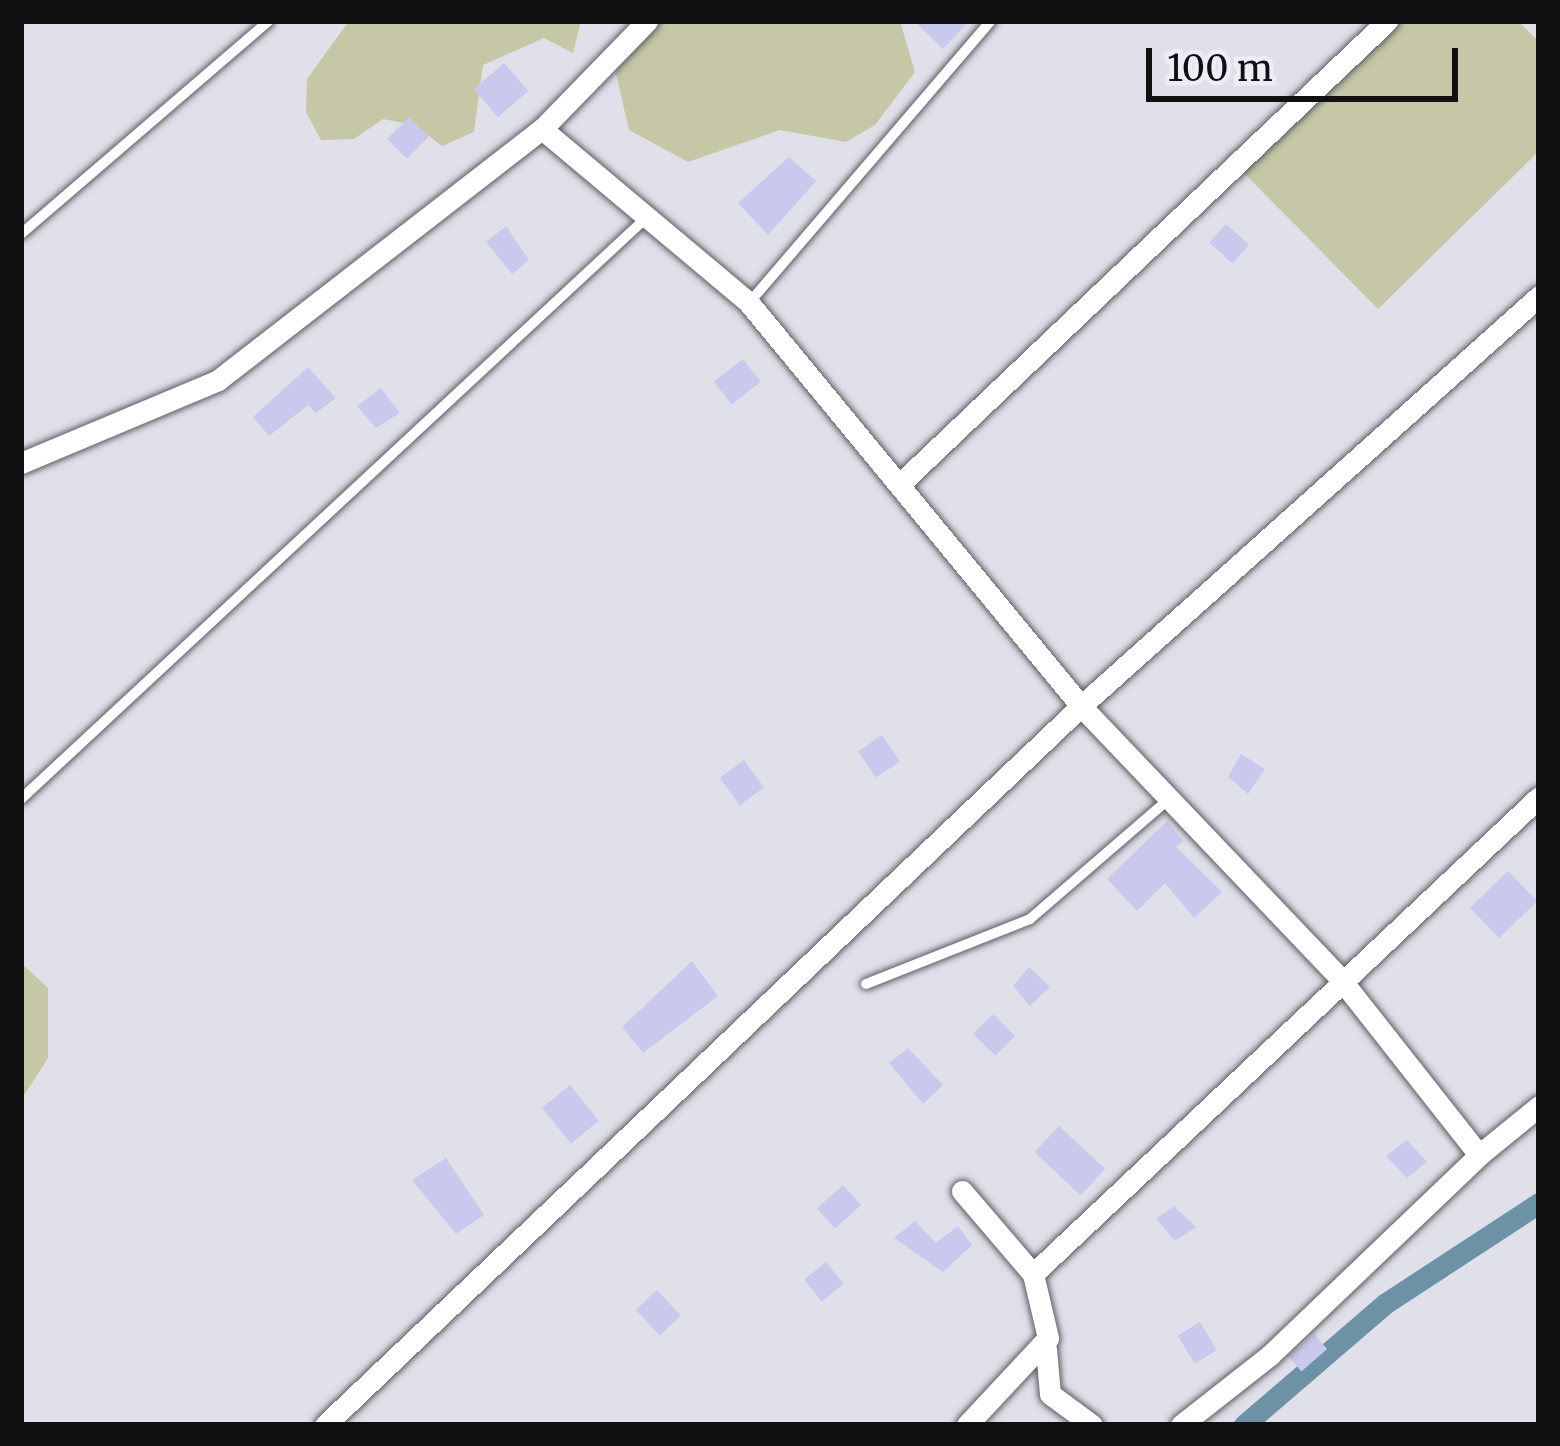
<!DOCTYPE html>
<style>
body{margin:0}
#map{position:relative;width:1560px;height:1446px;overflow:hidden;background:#e0e0ea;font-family:Merriweather,serif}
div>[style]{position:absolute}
.green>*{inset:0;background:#c5c7a6}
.canal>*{height:21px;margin:-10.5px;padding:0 10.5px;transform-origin:10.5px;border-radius:10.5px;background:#6d92a5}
.building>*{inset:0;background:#c9c9ed;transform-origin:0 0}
.roads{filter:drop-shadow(0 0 3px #5e5e66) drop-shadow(0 0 3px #5e5e66)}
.lane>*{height:10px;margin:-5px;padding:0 5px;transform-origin:5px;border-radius:5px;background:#fff}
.street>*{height:21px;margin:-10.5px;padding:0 10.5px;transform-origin:10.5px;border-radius:10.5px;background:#fff}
span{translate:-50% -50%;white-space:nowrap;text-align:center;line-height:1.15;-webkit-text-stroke:9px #ededf7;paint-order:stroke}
.frame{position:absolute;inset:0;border:24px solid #101013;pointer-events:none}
.scale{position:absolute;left:1146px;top:48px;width:312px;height:54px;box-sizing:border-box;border:6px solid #101013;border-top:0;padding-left:15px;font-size:36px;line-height:42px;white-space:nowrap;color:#101013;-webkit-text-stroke:9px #ededf7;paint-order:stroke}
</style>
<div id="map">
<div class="green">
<div style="clip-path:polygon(349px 21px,581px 21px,573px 53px,544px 38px,483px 65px,474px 132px,442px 146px,415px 125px,383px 119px,354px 139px,321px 140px,306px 112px,307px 79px)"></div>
<div style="clip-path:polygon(660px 21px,900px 21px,915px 72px,875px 125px,846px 142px,780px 130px,688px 162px,629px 130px,614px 65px,632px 36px)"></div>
<div style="clip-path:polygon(1392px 21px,1518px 21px,1539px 42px,1539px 151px,1378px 309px,1240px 169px)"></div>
<div style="clip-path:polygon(21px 963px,48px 988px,48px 1058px,21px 1100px)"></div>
</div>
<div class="canal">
<div style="left:1244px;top:1425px;width:187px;rotate:-40.7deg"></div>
<div style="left:1386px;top:1303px;width:183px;rotate:-33.2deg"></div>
</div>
<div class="building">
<div style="clip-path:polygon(914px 21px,970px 21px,943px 49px)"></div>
<div style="left:504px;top:63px;width:37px;height:40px;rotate:49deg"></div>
<div style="left:409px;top:117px;width:28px;height:31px;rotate:45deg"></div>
<div style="clip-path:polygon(789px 157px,816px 181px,768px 235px,738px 203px)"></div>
<div style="left:1226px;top:224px;width:31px;height:25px;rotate:42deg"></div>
<div style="clip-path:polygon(506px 226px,529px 260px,512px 274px,486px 242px)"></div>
<div style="left:743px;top:359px;width:29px;height:37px;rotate:52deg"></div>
<div style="clip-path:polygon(308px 367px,336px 398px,316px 413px,308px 405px,269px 436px,253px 417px)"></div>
<div style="clip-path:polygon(381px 388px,400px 413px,376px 428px,357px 406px)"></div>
<div style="left:882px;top:735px;width:32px;height:29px;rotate:56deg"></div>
<div style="clip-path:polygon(1241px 754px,1265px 769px,1248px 794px,1228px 777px)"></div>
<div style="left:744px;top:760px;width:34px;height:30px;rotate:54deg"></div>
<div style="clip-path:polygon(1167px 821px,1183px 841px,1176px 847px,1222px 892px,1194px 918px,1165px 883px,1137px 911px,1107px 879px)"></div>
<div style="left:1508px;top:871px;width:42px;height:53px;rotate:46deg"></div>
<div style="clip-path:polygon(692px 961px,718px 996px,643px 1053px,622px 1027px)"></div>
<div style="clip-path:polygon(1029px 967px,1050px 987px,1030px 1006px,1013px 986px)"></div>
<div style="left:993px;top:1014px;width:31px;height:28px;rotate:45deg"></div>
<div style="clip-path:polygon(908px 1048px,943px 1085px,923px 1104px,889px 1063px)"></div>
<div style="left:570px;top:1085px;width:46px;height:36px;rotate:51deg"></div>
<div style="left:1059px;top:1126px;width:63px;height:36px;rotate:43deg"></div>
<div style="clip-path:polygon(1407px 1140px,1427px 1162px,1407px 1178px,1386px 1156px)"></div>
<div style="clip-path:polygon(446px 1158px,484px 1215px,456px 1234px,412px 1180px)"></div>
<div style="left:843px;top:1185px;width:27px;height:35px;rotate:48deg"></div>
<div style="clip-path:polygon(1174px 1206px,1196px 1227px,1175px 1241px,1156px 1219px)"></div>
<div style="clip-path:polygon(915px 1221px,936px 1243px,958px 1226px,972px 1245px,943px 1272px,894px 1238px)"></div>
<div style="left:826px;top:1262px;width:28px;height:28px;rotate:51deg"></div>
<div style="left:657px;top:1290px;width:35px;height:29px;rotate:47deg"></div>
<div style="left:1200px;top:1322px;width:33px;height:26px;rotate:59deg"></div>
<div style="left:1314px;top:1334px;width:20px;height:34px;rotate:49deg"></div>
</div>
<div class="roads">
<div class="lane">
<div style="left:21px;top:234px;width:327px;rotate:-40.7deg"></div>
<div style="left:749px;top:303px;width:372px;rotate:-49.4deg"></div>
<div style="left:21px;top:799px;width:855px;rotate:-42.91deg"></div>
<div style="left:866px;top:984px;width:176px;rotate:-21.6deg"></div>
<div style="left:1030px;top:919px;width:182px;rotate:-40.8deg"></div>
</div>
<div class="street">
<div style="left:542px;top:129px;width:270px;rotate:40deg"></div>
<div style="left:749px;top:303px;width:522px;rotate:50.52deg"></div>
<div style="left:1081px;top:706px;width:374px;rotate:46.4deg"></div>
<div style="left:1339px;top:977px;width:226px;rotate:51.8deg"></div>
<div style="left:1479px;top:1155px;width:77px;rotate:-39.2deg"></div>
<div style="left:21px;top:463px;width:214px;rotate:-22.8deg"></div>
<div style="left:218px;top:380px;width:410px;rotate:-37.8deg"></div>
<div style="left:542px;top:129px;width:151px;rotate:-45.8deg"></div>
<div style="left:903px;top:481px;width:668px;rotate:-43.54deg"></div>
<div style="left:962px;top:1191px;width:109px;rotate:49.5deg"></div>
<div style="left:1033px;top:1274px;width:66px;rotate:76.8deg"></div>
<div style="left:1048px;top:1338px;width:119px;rotate:133deg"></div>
<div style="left:1033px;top:1274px;width:695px;rotate:-43.31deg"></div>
<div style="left:1046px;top:1349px;width:45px;rotate:84.9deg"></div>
<div style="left:1050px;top:1394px;width:52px;rotate:36.4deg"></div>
<div style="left:325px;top:1425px;width:1043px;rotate:-43.56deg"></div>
<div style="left:1081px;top:706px;width:615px;rotate:-41.83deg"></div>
<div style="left:1181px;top:1425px;width:113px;rotate:-38.2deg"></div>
<div style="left:1270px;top:1355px;width:289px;rotate:-43.7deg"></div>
</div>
</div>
<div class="frame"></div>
<div class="scale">100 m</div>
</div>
